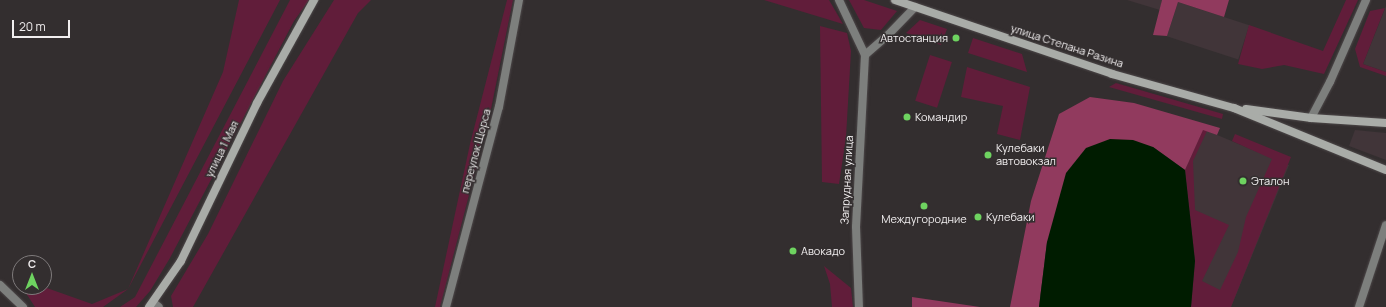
<!DOCTYPE html>
<meta charset="utf-8">
<style>
body{margin:0}
#map{position:relative;width:1386px;height:307px;overflow:hidden;background:#332e2f;font-family:Manrope,sans-serif}
div>[style]{position:absolute}
.built>*{inset:0;background:#413539;transform-origin:0 0}
.green>*{inset:0;background:#611d3a;transform-origin:0 0}
.forest>*{inset:0;background:#913a5e}
.water>*{inset:0;background:#001c00}
.roads{filter:drop-shadow(0 0 1px #4e494a) drop-shadow(0 0 1px #4e494a)}
.minor>*{height:8px;margin:-4px;padding:0 4px;transform-origin:4px;border-radius:4px;background:#7d7f7d}
.secondary>*{height:8px;margin:-4px;padding:0 4px;transform-origin:4px;border-radius:4px;background:#a9aca8}
.dots>*{width:11px;height:11px;translate:-50% -50%;box-sizing:border-box;border:2px solid #332e2f;border-radius:50%}
span{translate:-50% -50%;white-space:nowrap;text-align:center;line-height:1.15;-webkit-text-stroke:3px #332e2f;paint-order:stroke}
.poi-label{font-size:11px;color:#f1eeef}
.right{translate:-100% -50%;text-align:right}
.left{translate:0 -50%;text-align:left}
.street-label{font-size:11px;color:#f1eeef}
.north{position:absolute;left:12px;top:255px;width:40px;height:40px;box-sizing:border-box;background:#332e2f;border:1px solid #7f7b7c;border-radius:50%;rotate:0deg;font-size:11px;font-weight:700;line-height:16px;text-align:center;color:#f1eeef}
.north::after{content:'';display:block;margin:auto;width:14px;height:18px;background:#6ed360;clip-path:polygon(50% 0,100% 100%,50% 72%,0 100%)}
.scale{position:absolute;left:12px;top:20px;width:58px;height:18px;box-sizing:border-box;border:2px solid #f1eeef;border-top:0;padding-left:5px;font-size:12px;line-height:14px;white-space:nowrap;color:#f1eeef;-webkit-text-stroke:3px #332e2f;paint-order:stroke}
</style>
<div id="map">
<div class="built">
<div style="clip-path:polygon(1127px 0,1162px 0,1160px 10px)"></div>
<div style="left:1178px;top:2px;width:75px;height:36px;rotate:18deg"></div>
<div style="clip-path:polygon(1386px 6px,1386px 72px,1363px 64px)"></div>
<div style="clip-path:polygon(1203px 129px,1289px 165px,1231px 307px,1201px 307px,1185px 170px)"></div>
<div style="clip-path:polygon(1355px 130px,1386px 133px,1386px 160px,1349px 146px)"></div>
</div>
<div class="green">
<div style="clip-path:polygon(239px 0,280px 0,128px 289px,103px 307px,35px 307px,22px 287px,44px 287px,92px 304px,128px 289px,223px 72px)"></div>
<div style="clip-path:polygon(290px 0,309px 0,294px 21px,170px 258px,150px 291px,136px 307px,120px 307px,135px 297px)"></div>
<div style="clip-path:polygon(334px 0,371px 0,358px 13px,193px 307px,173px 307px,171px 296px,208px 234px,283px 81px)"></div>
<div style="clip-path:polygon(507px 0,513px 0,490px 114px,440px 307px,435px 307px,470px 144px)"></div>
<div style="clip-path:polygon(764px 0,829px 0,843px 24px)"></div>
<div style="clip-path:polygon(849px 0,864px 0,897px 11px,881px 30px,864px 28px)"></div>
<div style="clip-path:polygon(1346px 0,1358px 0,1324px 74px,1284px 65px,1262px 69px,1238px 64px,1249px 25px,1323px 51px)"></div>
<div style="clip-path:polygon(1385px 8px,1363px 64px,1386px 72px,1386px 76px,1360px 67px,1355px 49px,1370px 11px)"></div>
<div style="clip-path:polygon(920px 20px,947px 29px,941px 45px,906px 33px)"></div>
<div style="clip-path:polygon(820px 26px,847px 33px,851px 51px,846px 137px,839px 184px,822px 182px)"></div>
<div style="clip-path:polygon(973px 38px,1022px 54px,1027px 72px,968px 53px)"></div>
<div style="left:930px;top:55px;width:23px;height:48px;rotate:18deg"></div>
<div style="clip-path:polygon(967px 67px,1030px 87px,1020px 140px,997px 134px,1003px 106px,961px 97px)"></div>
<div style="clip-path:polygon(1116px 83px,1223px 114px,1222px 119px,1109px 87px)"></div>
<div style="clip-path:polygon(1203px 129px,1207px 131px,1193px 161px,1195px 210px,1229px 225px,1202px 281px,1220px 290px,1238px 252px,1246px 217px,1272px 159px,1232px 141px,1235px 134px,1291px 157px,1231px 307px,1191px 307px,1195px 261px,1185px 170px)"></div>
<div style="clip-path:polygon(824px 266px,851px 288px,853px 307px,832px 307px,830px 284px)"></div>
</div>
<div class="forest">
<div style="clip-path:polygon(1162px 0,1229px 0,1224px 17px,1178px 2px,1167px 36px,1153px 35px)"></div>
<div style="clip-path:polygon(1090px 97px,1134px 103px,1220px 128px,1217px 135px,1203px 130px,1185px 170px,1153px 147px,1047px 242px,1039px 307px,1010px 307px,1031px 201px,1059px 114px)"></div>
<div style="clip-path:polygon(912px 297px,980px 307px,912px 307px)"></div>
</div>
<div class="water">
<div style="clip-path:polygon(1110px 139px,1133px 140px,1153px 147px,1185px 170px,1195px 261px,1191px 307px,1039px 307px,1047px 242px,1066px 173px,1086px 148px)"></div>
</div>
<div class="roads">
<div class="minor">
<div style="left:839px;top:0;width:61px;rotate:64.7deg"></div>
<div style="left:865px;top:55px;width:172px;rotate:93deg"></div>
<div style="left:856px;top:227px;width:80px;rotate:87.9deg"></div>
<div style="left:865px;top:55px;width:30px;rotate:-41deg"></div>
<div style="left:888px;top:35px;width:39px;rotate:-46deg"></div>
<div style="left:1311px;top:118px;width:41px;rotate:-62.2deg"></div>
<div style="left:1330px;top:82px;width:90px;rotate:-66.3deg"></div>
<div style="left:0;top:285px;width:32px;rotate:44deg"></div>
<div style="left:154px;top:303px;width:6px;rotate:39deg"></div>
<div style="left:446px;top:307px;width:207px;rotate:-75.2deg"></div>
<div style="left:499px;top:107px;width:109px;rotate:-79.4deg"></div>
<div style="left:1359px;top:307px;width:86px;rotate:-71.8deg"></div>
</div>
<div class="secondary">
<div style="left:895px;top:0;width:229px;rotate:18.8deg"></div>
<div style="left:1112px;top:74px;width:127px;rotate:15.6deg"></div>
<div style="left:1234px;top:108px;width:164px;rotate:22.2deg"></div>
<div style="left:1246px;top:109px;width:66px;rotate:7.9deg"></div>
<div style="left:1311px;top:118px;width:75px;rotate:3.8deg"></div>
<div style="left:149px;top:307px;width:56px;rotate:-55.2deg"></div>
<div style="left:181px;top:261px;width:175px;rotate:-64.3deg"></div>
<div style="left:257px;top:103px;width:118px;rotate:-61deg"></div>
</div>
</div>
<div class="dots">
<div style="left:956px;top:38px;background:#6ed360"></div>
<div style="left:907px;top:117px;background:#6ed360"></div>
<div style="left:988px;top:155px;background:#6ed360"></div>
<div style="left:1243px;top:181px;background:#6ed360"></div>
<div style="left:924px;top:206px;background:#6ed360"></div>
<div style="left:978px;top:217px;background:#6ed360"></div>
<div style="left:793px;top:251px;background:#6ed360"></div>
</div>
<div class="poi-label">
<span class="right" style="left:948px;top:38px">Автостанция</span>
<span class="left" style="left:915px;top:117px">Командир</span>
<span class="left" style="left:996px;top:155px">Кулебаки<br>автовокзал</span>
<span class="left" style="left:1251px;top:181px">Эталон</span>
<span class="left" style="left:986px;top:217px">Кулебаки</span>
<span style="left:924px;top:219px">Междугородние</span>
<span class="left" style="left:801px;top:251px">Авокадо</span>
</div>
<div class="street-label">
<span style="left:1067px;top:46px;rotate:18deg">улица Степана Разина</span>
<span style="left:222px;top:149px;rotate:-64deg">улица 1 Мая</span>
<span style="left:476px;top:151px;rotate:-75deg">переулок Щорса</span>
<span style="left:847px;top:180px;rotate:-87deg">Запрудная улица</span>
</div>
<div class="north">С</div>
<div class="scale">20 m</div>
</div>
